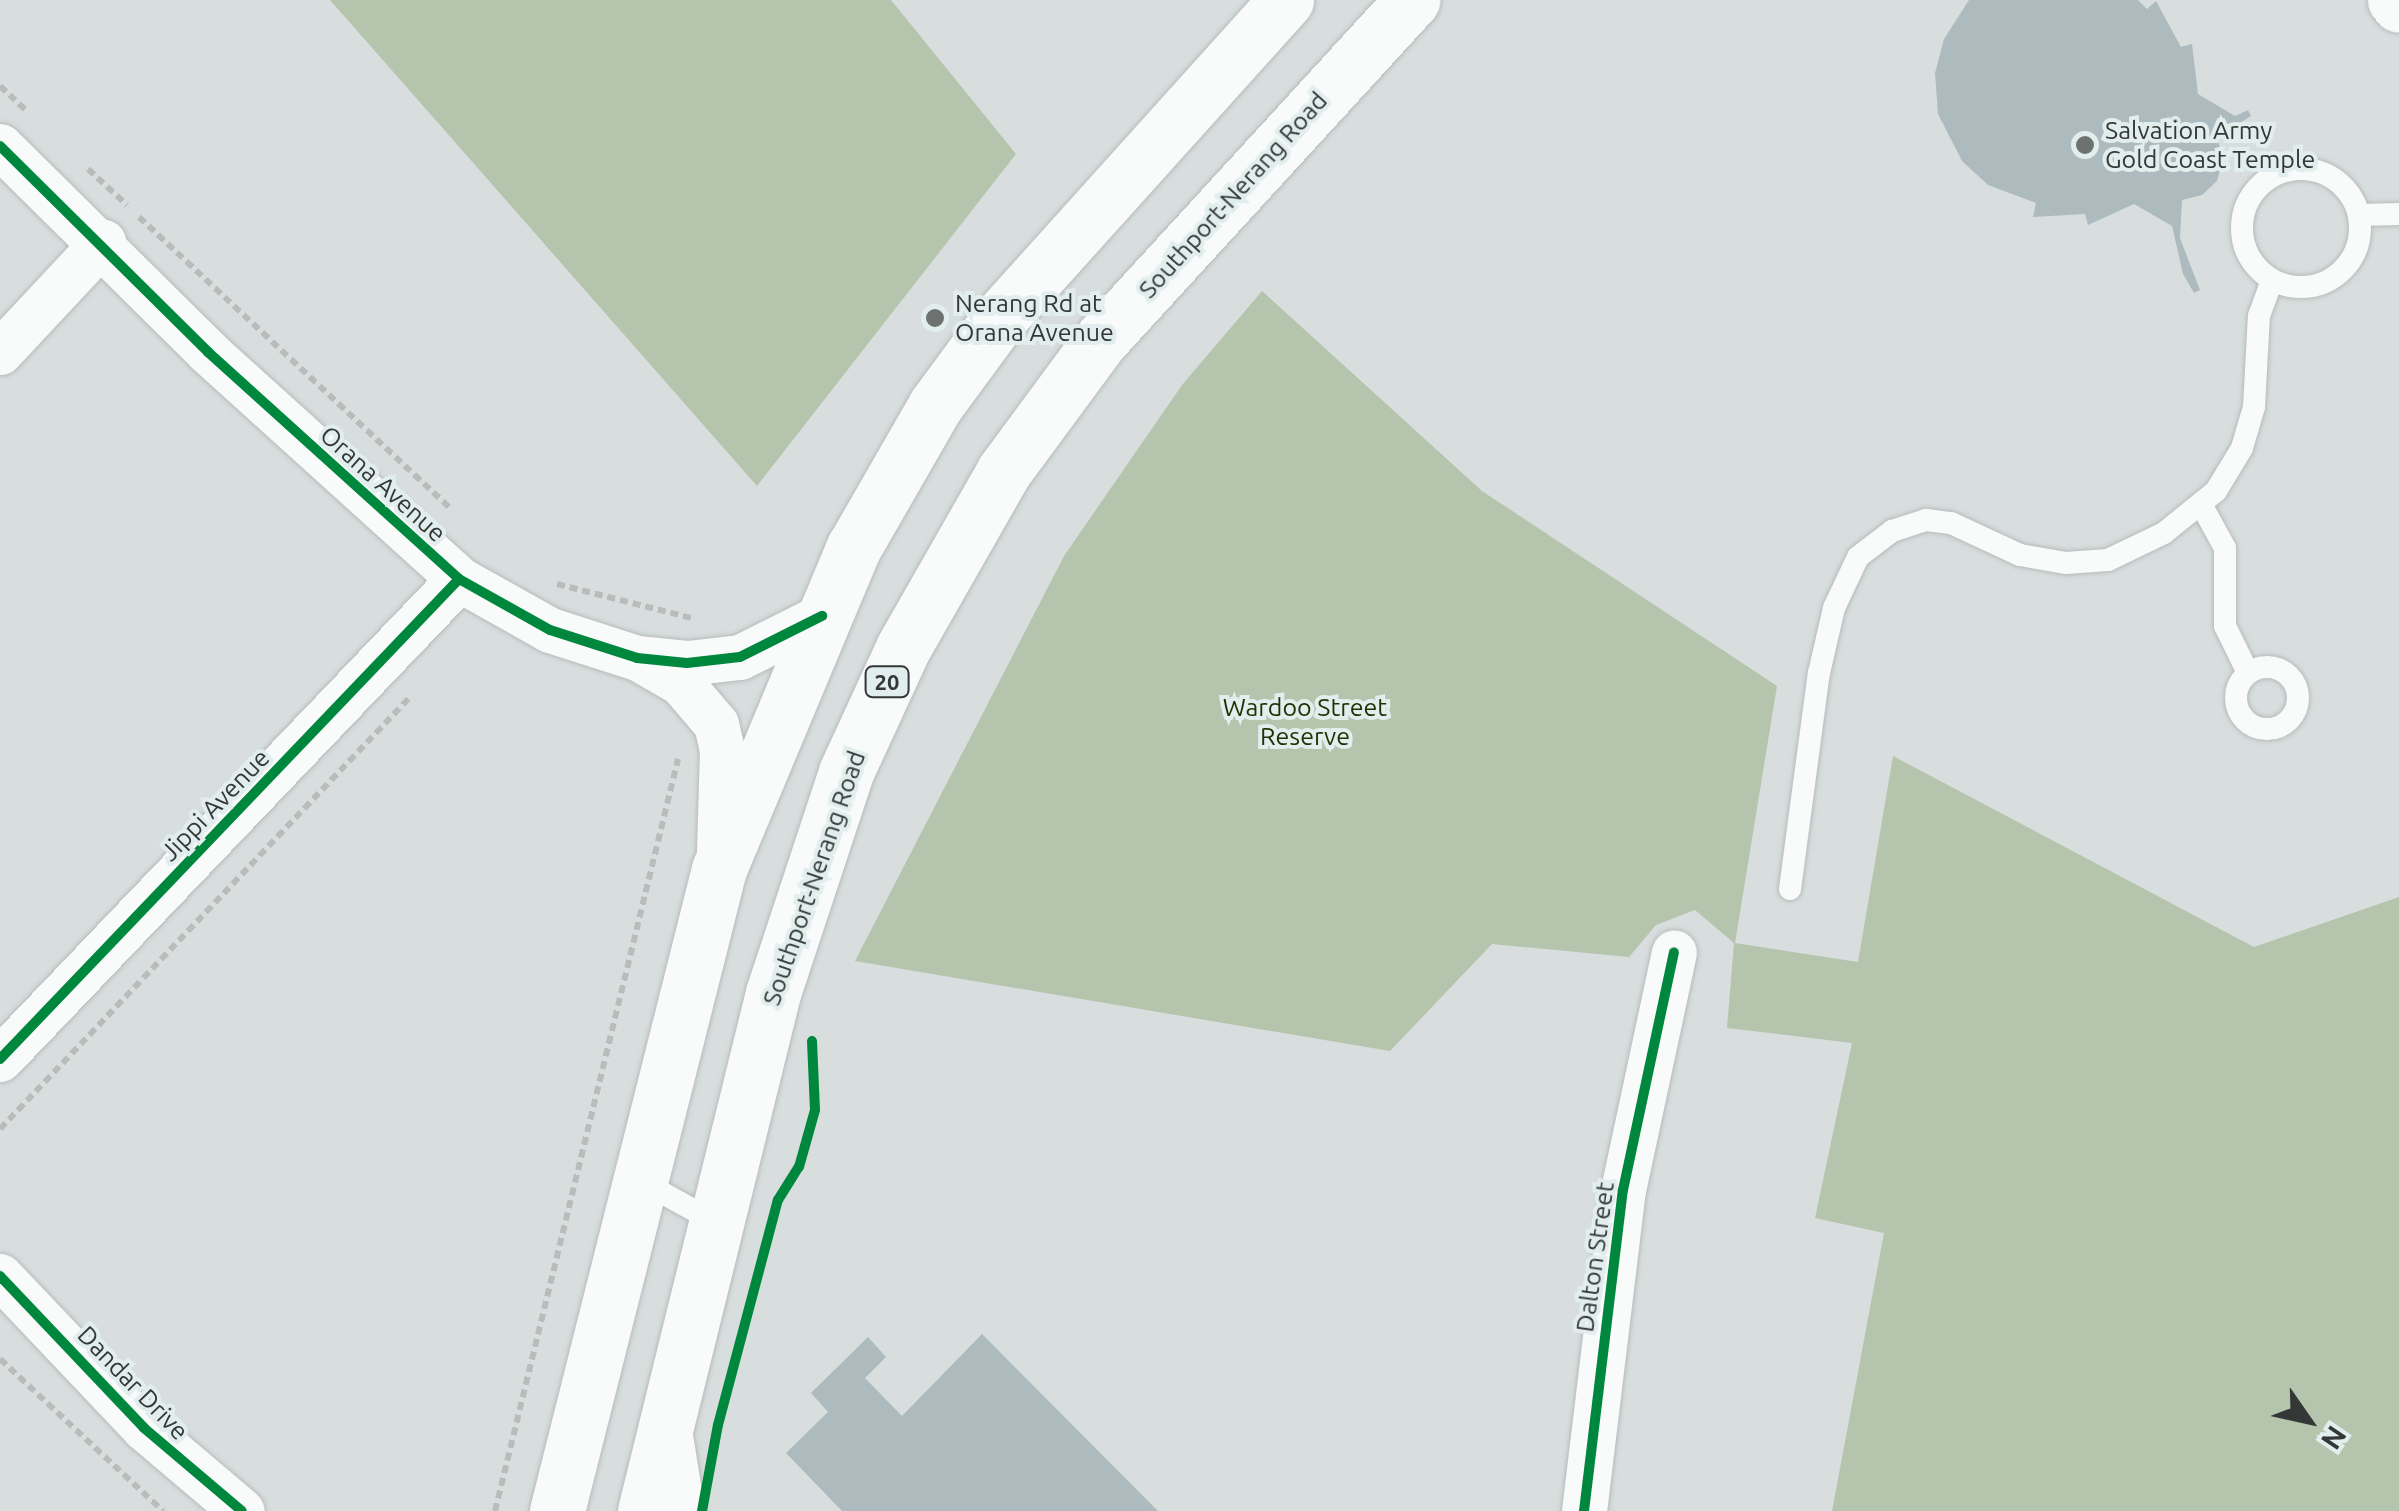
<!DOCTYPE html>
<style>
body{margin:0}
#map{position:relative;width:2399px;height:1511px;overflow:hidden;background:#d8dede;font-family:Ubuntu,sans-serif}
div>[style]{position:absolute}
.forest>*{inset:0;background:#b5c4ad}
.building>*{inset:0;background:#adbbbe}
.path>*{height:6px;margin-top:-3px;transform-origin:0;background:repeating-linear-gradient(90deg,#babcbb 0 8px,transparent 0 13px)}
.roads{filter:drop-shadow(0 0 2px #b7bcbb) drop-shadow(0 0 2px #b7bcbb)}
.lane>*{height:22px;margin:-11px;padding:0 11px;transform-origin:11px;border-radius:11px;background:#f9fafa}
.lane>.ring{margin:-11px;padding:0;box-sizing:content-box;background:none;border:22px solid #f9fafa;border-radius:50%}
.street>*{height:45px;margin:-22.5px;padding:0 22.5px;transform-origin:22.5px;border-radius:22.5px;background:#f9fafa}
.secondary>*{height:55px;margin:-27.5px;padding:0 27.5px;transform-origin:27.5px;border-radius:27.5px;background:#f9fafa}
.primary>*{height:55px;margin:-27.5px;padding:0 27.5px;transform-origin:27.5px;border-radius:27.5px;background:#f9fafa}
.cycleway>*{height:10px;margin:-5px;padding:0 5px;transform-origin:5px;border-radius:5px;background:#00873e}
.dots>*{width:28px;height:28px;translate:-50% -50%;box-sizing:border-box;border:5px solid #e2eeed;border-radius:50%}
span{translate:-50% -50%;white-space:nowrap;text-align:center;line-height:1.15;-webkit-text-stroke:8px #e2eeed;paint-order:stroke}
.shield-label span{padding:2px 8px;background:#e2eeed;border:2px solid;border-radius:8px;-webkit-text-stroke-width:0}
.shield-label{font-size:22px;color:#333837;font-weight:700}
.poi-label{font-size:25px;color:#333837}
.left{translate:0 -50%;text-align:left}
.street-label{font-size:25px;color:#333837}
.park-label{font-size:25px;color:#1e3304}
.north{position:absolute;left:2259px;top:1371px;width:100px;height:100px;-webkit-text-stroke:8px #e2eeed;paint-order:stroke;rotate:124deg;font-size:28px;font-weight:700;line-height:40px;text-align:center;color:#333837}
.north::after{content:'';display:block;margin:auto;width:35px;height:45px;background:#333837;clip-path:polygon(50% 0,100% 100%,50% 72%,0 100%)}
</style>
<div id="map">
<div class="forest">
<div style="clip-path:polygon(330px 0,891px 0,1016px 154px,757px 486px)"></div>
<div style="clip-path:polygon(1262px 291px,1482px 491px,1777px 686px,1735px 943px,1858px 962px,1893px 756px,2254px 947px,2399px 897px,2399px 1511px,1832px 1511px,1884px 1233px,1815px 1218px,1852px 1043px,1727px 1028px,1734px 943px,1695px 910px,1656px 925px,1629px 957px,1492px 944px,1390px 1051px,855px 961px,1064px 556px,1182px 385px)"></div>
</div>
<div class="building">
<div style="clip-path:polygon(1969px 0,2138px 0,2147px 9px,2156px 1px,2181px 47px,2192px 44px,2198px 94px,2235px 116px,2248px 110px,2251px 116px,2217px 137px,2223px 160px,2217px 181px,2202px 195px,2182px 200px,2180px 238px,2200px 290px,2194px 293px,2183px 274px,2172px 226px,2134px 204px,2088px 225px,2085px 214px,2033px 217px,2036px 203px,1988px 185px,1962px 161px,1938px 114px,1935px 73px,1944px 39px)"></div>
<div style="clip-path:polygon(982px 1334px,1158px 1511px,842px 1511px,786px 1453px,828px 1412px,811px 1393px,868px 1337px,886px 1357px,865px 1378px,902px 1416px)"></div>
</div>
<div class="path">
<div style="left:0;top:86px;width:34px;rotate:43deg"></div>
<div style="left:88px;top:169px;width:53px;rotate:42.7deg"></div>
<div style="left:139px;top:217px;width:427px;rotate:43.1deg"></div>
<div style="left:557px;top:584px;width:142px;rotate:14.2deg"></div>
<div style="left:0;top:1129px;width:598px;rotate:-46.49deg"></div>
<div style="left:0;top:1359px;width:223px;rotate:43deg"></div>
<div style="left:495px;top:1511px;width:774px;rotate:-76.32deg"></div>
</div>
<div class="roads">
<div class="lane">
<div class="ring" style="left:2242px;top:169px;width:96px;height:96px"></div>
<div style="left:2359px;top:215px;width:40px;rotate:-1.4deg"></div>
<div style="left:2202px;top:506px;width:48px;rotate:61.3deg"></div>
<div style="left:2225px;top:548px;width:78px;rotate:90deg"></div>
<div style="left:2225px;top:626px;width:52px;rotate:63.9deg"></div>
<div class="ring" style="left:2236px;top:667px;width:40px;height:40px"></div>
<div style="left:1790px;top:889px;width:218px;rotate:-82.4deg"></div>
<div style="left:1819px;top:673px;width:67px;rotate:-77deg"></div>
<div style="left:1834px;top:608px;width:56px;rotate:-64.8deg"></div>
<div style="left:1858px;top:557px;width:43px;rotate:-37.4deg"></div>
<div style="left:1892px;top:531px;width:36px;rotate:-18deg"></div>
<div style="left:1926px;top:520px;width:25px;rotate:7deg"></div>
<div style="left:1951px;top:523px;width:76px;rotate:24.9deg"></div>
<div style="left:2020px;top:555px;width:47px;rotate:9.9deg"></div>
<div style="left:2066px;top:563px;width:42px;rotate:-4.1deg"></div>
<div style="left:2108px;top:560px;width:62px;rotate:-25.7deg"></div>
<div style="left:2164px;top:533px;width:67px;rotate:-38.9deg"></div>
<div style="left:2216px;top:491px;width:50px;rotate:-58.8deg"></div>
<div style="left:2242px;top:448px;width:43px;rotate:-73.7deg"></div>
<div style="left:2254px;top:407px;width:91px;rotate:-86.9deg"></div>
<div style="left:2259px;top:316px;width:38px;rotate:-70deg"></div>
<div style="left:639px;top:1180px;width:87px;rotate:28.9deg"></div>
</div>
<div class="street">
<div style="left:0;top:146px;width:293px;rotate:44.7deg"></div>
<div style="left:208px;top:352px;width:338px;rotate:42.1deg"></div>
<div style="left:459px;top:579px;width:104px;rotate:29.3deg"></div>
<div style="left:550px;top:630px;width:91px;rotate:17.8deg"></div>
<div style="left:637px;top:658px;width:50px;rotate:5.7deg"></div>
<div style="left:687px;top:663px;width:53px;rotate:-6.5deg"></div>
<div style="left:740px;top:657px;width:92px;rotate:-26.6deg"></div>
<div style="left:0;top:352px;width:151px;rotate:-46.9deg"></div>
<div style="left:643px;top:661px;width:44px;rotate:30.1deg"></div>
<div style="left:681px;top:683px;width:54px;rotate:49.5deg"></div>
<div style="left:716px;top:724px;width:26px;rotate:77deg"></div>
<div style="left:722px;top:749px;width:103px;rotate:91.7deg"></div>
<div style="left:0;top:1059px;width:664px;rotate:-46.28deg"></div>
<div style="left:0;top:1276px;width:209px;rotate:46.5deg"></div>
<div style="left:144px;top:1428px;width:128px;rotate:40.3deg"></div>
<div style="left:1584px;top:1511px;width:323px;rotate:-83.1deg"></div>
<div style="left:1623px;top:1190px;width:243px;rotate:-77.9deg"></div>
</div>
<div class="secondary">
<div style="left:2395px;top:0;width:6px;rotate:51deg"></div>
<div style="left:665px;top:1436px;width:76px;rotate:80.9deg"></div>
</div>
<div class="primary">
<div style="left:557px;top:1511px;width:662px;rotate:-75.84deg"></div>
<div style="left:719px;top:869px;width:349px;rotate:-67.3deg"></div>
<div style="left:854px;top:547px;width:163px;rotate:-60.1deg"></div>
<div style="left:935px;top:406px;width:108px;rotate:-53.7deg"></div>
<div style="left:999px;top:319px;width:429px;rotate:-48deg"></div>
<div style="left:645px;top:1511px;width:534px;rotate:-76.12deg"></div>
<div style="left:773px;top:993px;width:233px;rotate:-71.7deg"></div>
<div style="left:846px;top:772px;width:136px;rotate:-65.3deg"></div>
<div style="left:903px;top:648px;width:204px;rotate:-60.3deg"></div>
<div style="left:1004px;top:471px;width:160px;rotate:-53.6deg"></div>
<div style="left:1099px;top:342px;width:464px;rotate:-47.5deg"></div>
</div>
</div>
<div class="cycleway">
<div style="left:0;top:146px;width:293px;rotate:44.7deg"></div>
<div style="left:208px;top:352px;width:338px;rotate:42.1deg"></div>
<div style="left:459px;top:579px;width:104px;rotate:29.3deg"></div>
<div style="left:550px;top:630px;width:91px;rotate:17.8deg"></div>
<div style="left:637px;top:658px;width:50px;rotate:5.7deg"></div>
<div style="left:687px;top:663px;width:53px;rotate:-6.5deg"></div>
<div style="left:740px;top:657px;width:92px;rotate:-26.6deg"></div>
<div style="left:0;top:1059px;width:664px;rotate:-46.28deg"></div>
<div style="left:0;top:1276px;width:209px;rotate:46.5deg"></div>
<div style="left:144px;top:1428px;width:128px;rotate:40.3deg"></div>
<div style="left:702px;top:1511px;width:87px;rotate:-79.5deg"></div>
<div style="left:718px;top:1425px;width:233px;rotate:-75.1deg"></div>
<div style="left:778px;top:1200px;width:39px;rotate:-58deg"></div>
<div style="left:799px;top:1167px;width:59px;rotate:-74.3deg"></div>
<div style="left:815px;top:1110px;width:69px;rotate:-92.5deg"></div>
<div style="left:1584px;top:1511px;width:323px;rotate:-83.1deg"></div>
<div style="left:1623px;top:1190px;width:243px;rotate:-77.9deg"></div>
</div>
<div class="dots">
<div style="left:2085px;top:145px;background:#6d7271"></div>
<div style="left:935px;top:318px;background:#6d7271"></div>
</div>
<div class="shield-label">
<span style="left:887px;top:682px">20</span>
</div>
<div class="poi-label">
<span class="left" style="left:2105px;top:145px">Salvation Army<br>Gold Coast Temple</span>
<span class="left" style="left:955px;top:318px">Nerang Rd at<br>Orana Avenue</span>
</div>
<div class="street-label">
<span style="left:1233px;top:195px;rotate:-48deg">Southport-Nerang Road</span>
<span style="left:383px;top:484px;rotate:42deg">Orana Avenue</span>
<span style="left:215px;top:805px;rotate:-46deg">Jippi Avenue</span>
<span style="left:814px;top:878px;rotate:-71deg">Southport-Nerang Road</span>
<span style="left:1595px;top:1257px;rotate:-82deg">Dalton Street</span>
<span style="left:133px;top:1383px;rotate:46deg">Dandar Drive</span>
</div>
<div class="park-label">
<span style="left:1305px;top:722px">Wardoo Street<br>Reserve</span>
</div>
<div class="north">N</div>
</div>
